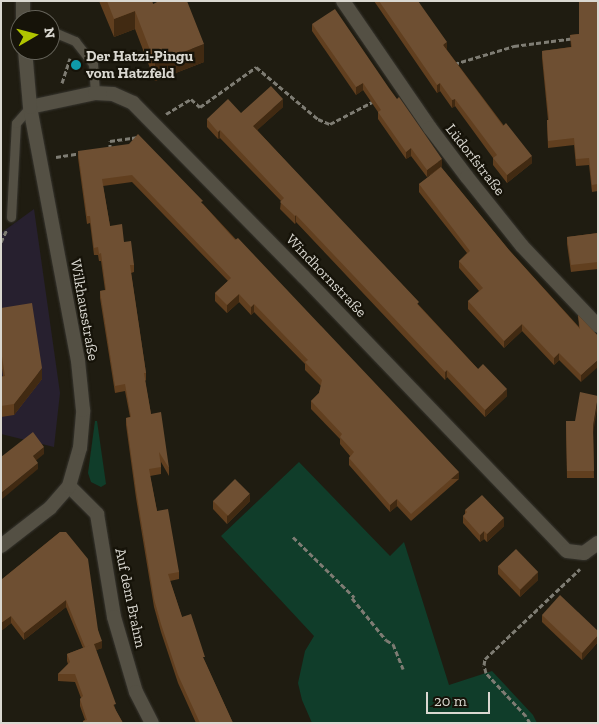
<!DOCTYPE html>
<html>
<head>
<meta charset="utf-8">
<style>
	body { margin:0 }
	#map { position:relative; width:599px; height:724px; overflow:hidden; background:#1f1c11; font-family:"Zilla Slab",serif }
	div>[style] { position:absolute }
	.education>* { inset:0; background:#27202f }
	.green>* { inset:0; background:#103d2a }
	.path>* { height:3px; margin-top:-1.5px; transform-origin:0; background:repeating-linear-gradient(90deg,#7e7c73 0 5px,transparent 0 7.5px) }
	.roads { filter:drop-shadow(0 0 1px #37352f) drop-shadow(0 0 1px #37352f) }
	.service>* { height:9px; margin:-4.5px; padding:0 4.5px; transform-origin:4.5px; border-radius:4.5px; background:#545044 }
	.minor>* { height:14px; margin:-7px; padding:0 7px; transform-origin:7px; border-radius:7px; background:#545044 }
	.wall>* { inset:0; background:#613f1f }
	.shaded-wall>* { inset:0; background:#412a12; transform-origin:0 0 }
	.building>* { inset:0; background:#6e4f32; transform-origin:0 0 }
	.dots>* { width:14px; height:14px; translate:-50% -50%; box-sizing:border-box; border:2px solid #161309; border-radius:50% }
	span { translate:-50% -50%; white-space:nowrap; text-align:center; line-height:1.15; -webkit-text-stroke:4.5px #161309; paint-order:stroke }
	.poi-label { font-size:15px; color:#dad8d1; font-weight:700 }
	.left { translate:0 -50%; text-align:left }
	.street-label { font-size:15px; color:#dad8d1 }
	.frame { position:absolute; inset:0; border:2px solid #dad8d1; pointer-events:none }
	.north { position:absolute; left:10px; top:10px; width:50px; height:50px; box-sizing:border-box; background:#161309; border:1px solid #646259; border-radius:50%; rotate:82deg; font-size:14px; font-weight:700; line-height:20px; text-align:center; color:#dad8d1 }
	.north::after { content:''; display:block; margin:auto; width:18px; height:22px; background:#b1c500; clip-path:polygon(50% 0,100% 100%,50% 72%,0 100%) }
	.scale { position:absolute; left:426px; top:692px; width:64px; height:22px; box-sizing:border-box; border:2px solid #dad8d1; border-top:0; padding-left:6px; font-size:15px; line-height:18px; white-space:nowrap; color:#dad8d1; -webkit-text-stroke:4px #161309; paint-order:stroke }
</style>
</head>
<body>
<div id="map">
	<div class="education">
		<div style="clip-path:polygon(34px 209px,60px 393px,54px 447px,1px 434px,1px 233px)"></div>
	</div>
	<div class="green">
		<div style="clip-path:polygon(95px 421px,97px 421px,106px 484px,101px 487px,91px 482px,88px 473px)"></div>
		<div style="clip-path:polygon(299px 462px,390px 556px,404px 542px,449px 685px,492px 671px,533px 715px,537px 723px,312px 723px,302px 700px,298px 683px,305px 651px,314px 636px,221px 536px)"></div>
	</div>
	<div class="path">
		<div style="left:454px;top:64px;width:63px;rotate:-16.7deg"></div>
		<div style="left:514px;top:46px;width:62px;rotate:-7.5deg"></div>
		<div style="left:62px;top:83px;width:26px;rotate:-72deg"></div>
		<div style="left:166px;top:114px;width:29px;rotate:-31deg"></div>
		<div style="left:191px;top:99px;width:12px;rotate:42deg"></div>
		<div style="left:200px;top:107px;width:69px;rotate:-35.5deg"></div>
		<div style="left:256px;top:67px;width:81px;rotate:40deg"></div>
		<div style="left:318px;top:119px;width:13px;rotate:23deg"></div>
		<div style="left:330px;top:124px;width:50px;rotate:-27.6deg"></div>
		<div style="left:110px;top:149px;width:8px;rotate:-90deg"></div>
		<div style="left:110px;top:141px;width:27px;rotate:-8deg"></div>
		<div style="left:56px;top:157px;width:26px;rotate:-9deg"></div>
		<div style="left:1px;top:242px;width:14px;rotate:-65deg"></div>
		<div style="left:293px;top:537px;width:86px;rotate:44.5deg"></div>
		<div style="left:352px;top:598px;width:54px;rotate:51deg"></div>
		<div style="left:386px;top:640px;width:8px;rotate:30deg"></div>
		<div style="left:393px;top:644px;width:27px;rotate:68deg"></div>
		<div style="left:530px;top:723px;width:8px;rotate:-120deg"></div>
		<div style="left:526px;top:716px;width:59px;rotate:-132.9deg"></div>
		<div style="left:486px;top:673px;width:8px;rotate:-104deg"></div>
		<div style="left:484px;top:665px;width:6px;rotate:-81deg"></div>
		<div style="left:485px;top:659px;width:131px;rotate:-43.5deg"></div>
	</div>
	<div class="roads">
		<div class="service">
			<div style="left:50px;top:34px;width:6px;rotate:-9deg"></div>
			<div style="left:56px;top:33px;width:21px;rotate:23deg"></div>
			<div style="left:75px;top:41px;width:29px;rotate:52deg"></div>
			<div style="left:93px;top:64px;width:29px;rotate:86deg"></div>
			<div style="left:11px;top:217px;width:94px;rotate:-87deg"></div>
			<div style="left:16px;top:123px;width:21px;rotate:-49deg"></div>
		</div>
		<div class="minor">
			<div style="left:23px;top:1px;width:19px;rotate:90deg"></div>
			<div style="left:343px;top:1px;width:154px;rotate:55.6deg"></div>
			<div style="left:430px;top:128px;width:61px;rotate:52.9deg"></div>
			<div style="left:467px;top:177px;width:88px;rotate:51.4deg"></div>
			<div style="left:522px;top:246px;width:110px;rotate:46.5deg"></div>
			<div style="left:30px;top:107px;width:66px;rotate:-12.2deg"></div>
			<div style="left:95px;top:93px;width:18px;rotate:3deg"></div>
			<div style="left:113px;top:94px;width:22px;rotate:24deg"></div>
			<div style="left:133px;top:103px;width:243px;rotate:45.5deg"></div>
			<div style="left:303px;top:276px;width:381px;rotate:46.2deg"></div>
			<div style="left:567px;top:551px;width:17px;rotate:7deg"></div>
			<div style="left:584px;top:553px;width:17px;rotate:-36deg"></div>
			<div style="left:69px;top:486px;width:40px;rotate:45deg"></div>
			<div style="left:97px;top:514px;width:104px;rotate:80.6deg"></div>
			<div style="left:114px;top:617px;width:78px;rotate:73.7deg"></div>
			<div style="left:136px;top:692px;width:35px;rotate:63deg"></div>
			<div style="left:1px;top:546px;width:62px;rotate:-37.8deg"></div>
			<div style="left:50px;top:508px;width:29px;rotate:-49deg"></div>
			<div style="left:69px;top:486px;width:40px;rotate:-74deg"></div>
			<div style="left:80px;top:448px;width:38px;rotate:-85deg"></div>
			<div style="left:83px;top:410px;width:49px;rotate:-95.8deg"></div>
			<div style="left:78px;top:361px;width:258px;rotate:-100.7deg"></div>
			<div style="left:30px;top:107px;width:57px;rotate:-95deg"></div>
		</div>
	</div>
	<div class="wall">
		<div style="clip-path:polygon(99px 1px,152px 1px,153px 4px,204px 62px,155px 81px,135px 29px,114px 37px)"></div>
		<div style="clip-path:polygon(374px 1px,418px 1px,447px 50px,532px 163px,507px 183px,493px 165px,493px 158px,455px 106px,452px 108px,440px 91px,437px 93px)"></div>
		<div style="clip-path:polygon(598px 1px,598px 191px,592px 192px,589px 165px,576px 166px,574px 145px,548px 148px,547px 120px,548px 120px,542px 58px,542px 51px,571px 47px,570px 35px,579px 34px)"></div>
		<div style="clip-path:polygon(312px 24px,442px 166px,441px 167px,509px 250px,579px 327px,578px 315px,598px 336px,581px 382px,559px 360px,554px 365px,522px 331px,504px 348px,468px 309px,468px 301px,479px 291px,459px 268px,459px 261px,467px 253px,419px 192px,419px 184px,439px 169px,427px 177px,411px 156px,406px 159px,378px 119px,378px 112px,363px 90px,356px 95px,312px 31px)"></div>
		<div style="clip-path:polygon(283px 107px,257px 130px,478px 369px,507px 396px,485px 417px,447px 377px,445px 380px,296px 222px,295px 224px,280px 209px,281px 201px,220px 138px,218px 139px,207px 127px,207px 119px,241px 113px)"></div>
		<div style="clip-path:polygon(78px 151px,203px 204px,459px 479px,411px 521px,397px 506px,390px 512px,349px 465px,349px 458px,350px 456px,340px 444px,340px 439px,311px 409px,311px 401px,319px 393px,321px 386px,305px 370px,305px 364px,254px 312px,251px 315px,239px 302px,227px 313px,215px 301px,215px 293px,228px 281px,132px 182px,103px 186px,110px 226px,124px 242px,134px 265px,134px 272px,131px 273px,146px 373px,146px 380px,145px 381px,151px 414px,169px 468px,169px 476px,161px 462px,161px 474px,150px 476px,157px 511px,179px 572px,179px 579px,170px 581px,182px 617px,205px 662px,233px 723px,196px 723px,178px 683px,161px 632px,154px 607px,136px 498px,126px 425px,126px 418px,130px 417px,125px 391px,115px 393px,100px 298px,100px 291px,105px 290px,101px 261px,99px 261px,98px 255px,94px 255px,90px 223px,87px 224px,78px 158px)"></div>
		<div style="clip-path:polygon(598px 233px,598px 269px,571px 272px,567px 244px,567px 237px)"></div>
		<div style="clip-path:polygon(1px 308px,42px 379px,14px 415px,1px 417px,1px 377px,3px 376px,1px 361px)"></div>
		<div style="clip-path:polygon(566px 421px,593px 432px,594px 478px,567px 478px)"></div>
		<div style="clip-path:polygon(213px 501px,250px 501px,227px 524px,213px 509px)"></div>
		<div style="clip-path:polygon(465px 510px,504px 526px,487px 542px,484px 539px,480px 542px,463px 523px,463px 516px,465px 514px)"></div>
		<div style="clip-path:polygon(60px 532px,98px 630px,102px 648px,96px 650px,116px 711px,123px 723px,83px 723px,83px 721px,85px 720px,80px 706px,80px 699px,81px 698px,75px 682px,58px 681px,58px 674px,68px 664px,67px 661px,67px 654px,83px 648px,66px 607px,24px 640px,11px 623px,1px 631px,1px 580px)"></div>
		<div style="clip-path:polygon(498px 566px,538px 580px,520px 597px,498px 574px)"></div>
		<div style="clip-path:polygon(542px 615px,598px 631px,598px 642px,582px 660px,542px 622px)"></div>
	</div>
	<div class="shaded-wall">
		<div style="clip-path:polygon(135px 11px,135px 29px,114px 37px,114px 19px)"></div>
		<div style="clip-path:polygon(447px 42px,447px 50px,443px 45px)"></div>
		<div style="clip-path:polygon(204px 44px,204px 62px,155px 81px,155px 63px)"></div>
		<div style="clip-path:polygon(363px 83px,363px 90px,356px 95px,356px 87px)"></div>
		<div style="clip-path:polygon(440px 83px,440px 91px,437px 93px,437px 85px)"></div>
		<div style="clip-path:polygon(283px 99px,283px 107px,253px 134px,253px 126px)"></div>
		<div style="clip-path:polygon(455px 99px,455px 106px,452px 108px,452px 100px)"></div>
		<div style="clip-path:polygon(220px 130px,220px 138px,218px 139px,218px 132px)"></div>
		<div style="clip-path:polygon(411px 148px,411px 156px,406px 159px,406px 152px)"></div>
		<div style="clip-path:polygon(532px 156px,532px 163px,507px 183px,507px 175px)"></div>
		<div style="clip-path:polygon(442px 159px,442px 166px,427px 177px,427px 170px)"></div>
		<div style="clip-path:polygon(296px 215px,296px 222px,295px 224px,295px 216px)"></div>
		<div style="clip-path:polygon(239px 294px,239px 302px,227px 313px,227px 305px)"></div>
		<div style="clip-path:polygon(254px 304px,254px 312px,251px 315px,251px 307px)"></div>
		<div style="clip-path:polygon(522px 324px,522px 331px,504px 348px,504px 341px)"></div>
		<div style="clip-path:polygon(559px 353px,559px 360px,554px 365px,554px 358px)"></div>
		<div style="clip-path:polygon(598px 360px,598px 367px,581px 382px,581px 375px)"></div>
		<div style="clip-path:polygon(42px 368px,42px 379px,14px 415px,14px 404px)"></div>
		<div style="clip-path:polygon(447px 370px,447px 377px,445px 380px,445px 372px)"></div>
		<div style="clip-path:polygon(507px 389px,507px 396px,485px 417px,485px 410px)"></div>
		<div style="clip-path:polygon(598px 399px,598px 405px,593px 433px,593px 426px)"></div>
		<div style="clip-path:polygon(44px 447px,44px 454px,33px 463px,33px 456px)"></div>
		<div style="clip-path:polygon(38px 463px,38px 469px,1px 500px,1px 493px)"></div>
		<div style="left:459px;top:472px;width:7px;height:64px;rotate:90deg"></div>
		<div style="clip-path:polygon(250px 494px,250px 501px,227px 524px,227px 516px)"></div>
		<div style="clip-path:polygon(397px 499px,397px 506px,390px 512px,390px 505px)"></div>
		<div style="clip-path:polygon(504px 518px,504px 526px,487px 542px,487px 534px)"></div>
		<div style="clip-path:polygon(484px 531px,484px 539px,480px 542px,480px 535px)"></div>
		<div style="clip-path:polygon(538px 572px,538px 580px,520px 597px,520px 590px)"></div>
		<div style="clip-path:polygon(66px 600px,66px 607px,24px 640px,24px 633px)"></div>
		<div style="clip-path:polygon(11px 616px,11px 623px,1px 631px,1px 623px)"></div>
		<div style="clip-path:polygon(598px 635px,598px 642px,582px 660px,582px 653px)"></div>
		<div style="clip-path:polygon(102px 641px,102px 648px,94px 651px,94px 644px)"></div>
	</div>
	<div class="building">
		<div style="clip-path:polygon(107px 1px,152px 1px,153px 4px,159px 1px,187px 1px,204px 44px,155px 63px,135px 11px,114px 19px)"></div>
		<div style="clip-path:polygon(379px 1px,418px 1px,447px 42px,443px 45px,503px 126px,506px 123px,532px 156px,507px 175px,493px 158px,497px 155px,455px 99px,452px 100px,440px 83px,437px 85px)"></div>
		<div style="clip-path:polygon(579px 1px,598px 1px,598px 184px,592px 185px,589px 158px,576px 159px,574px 138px,548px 141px,547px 120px,549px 120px,542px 51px,572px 47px,570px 35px,579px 34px)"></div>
		<div style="clip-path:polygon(335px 9px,389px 88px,397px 99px,399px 97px,442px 159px,427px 170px,411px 148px,406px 152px,378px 112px,381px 110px,363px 83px,356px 87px,312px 24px)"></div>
		<div style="clip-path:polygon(271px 86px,283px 99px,253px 126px,419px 302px,417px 304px,478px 369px,483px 364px,507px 389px,485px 410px,447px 370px,445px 372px,296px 215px,295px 216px,280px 202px,284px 198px,220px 130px,218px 132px,207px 119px,228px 99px,241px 113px)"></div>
		<div style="clip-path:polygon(138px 134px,203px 201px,201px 202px,235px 240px,238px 238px,459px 472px,411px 514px,397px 499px,390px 505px,349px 458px,354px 452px,340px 437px,342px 434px,311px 401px,319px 393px,322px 380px,305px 362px,308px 360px,254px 304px,251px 307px,239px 294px,227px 305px,215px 293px,231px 278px,132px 175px,102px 179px,110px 226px,122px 224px,124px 242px,131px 241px,134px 265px,130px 265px,146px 373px,144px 373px,151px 414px,161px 412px,169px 468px,159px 452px,161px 467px,149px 469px,157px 511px,168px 509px,179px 572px,168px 574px,182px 617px,191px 614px,205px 657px,203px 657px,233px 723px,200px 723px,178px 675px,161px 624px,154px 599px,136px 490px,126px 418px,131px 417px,125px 384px,115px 386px,100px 291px,106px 290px,101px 253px,99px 254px,98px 247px,94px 248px,90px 216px,87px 216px,78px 151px,129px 144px)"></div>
		<div style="clip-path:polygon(441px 167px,509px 250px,580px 329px,578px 315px,598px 336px,598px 360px,581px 375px,559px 353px,554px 358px,522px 324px,504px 341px,468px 301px,483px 288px,459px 261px,470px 251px,419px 184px)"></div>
		<div style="clip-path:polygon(598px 233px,598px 262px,571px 265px,567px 237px)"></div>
		<div style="clip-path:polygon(32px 303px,42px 368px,14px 404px,1px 406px,1px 377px,5px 376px,1px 350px,1px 308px)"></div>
		<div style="clip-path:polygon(580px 392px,598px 396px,593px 426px,594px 471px,567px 471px,566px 421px,575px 421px)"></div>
		<div style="clip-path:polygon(33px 432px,44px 447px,33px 456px,38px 463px,1px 493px,1px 457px)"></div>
		<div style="left:235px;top:479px;width:21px;height:31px;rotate:45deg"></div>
		<div style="clip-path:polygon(482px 495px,504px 518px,487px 534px,484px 531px,480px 535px,463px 516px,467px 512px,465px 510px)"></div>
		<div style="clip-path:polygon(60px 532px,66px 532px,88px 559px,98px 630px,102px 641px,94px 644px,116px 704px,113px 705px,123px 723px,84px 723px,83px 721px,87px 720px,80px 699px,83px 696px,75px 674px,58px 674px,70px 662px,67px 654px,93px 644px,85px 647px,66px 600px,24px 633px,11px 616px,1px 623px,1px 580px)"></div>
		<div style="left:516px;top:549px;width:32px;height:25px;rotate:46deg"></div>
		<div style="clip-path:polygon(560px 595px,598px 631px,598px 635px,582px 653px,542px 615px)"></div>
	</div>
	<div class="dots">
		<div style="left:76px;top:65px;background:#0f9aa8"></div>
	</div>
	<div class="poi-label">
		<span class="left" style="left:86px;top:65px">Der Hatzi-Pingu<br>vom Hatzfeld</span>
	</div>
	<div class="street-label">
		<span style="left:475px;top:160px;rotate:52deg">Lüdorfstraße</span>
		<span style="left:326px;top:276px;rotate:46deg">Windhornstraße</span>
		<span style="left:84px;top:310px;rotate:80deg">Wilkhausstraße</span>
		<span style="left:130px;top:598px;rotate:78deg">Auf dem Brahm</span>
	</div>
	<div class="frame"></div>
	<div class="north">N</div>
	<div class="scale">20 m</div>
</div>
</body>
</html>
